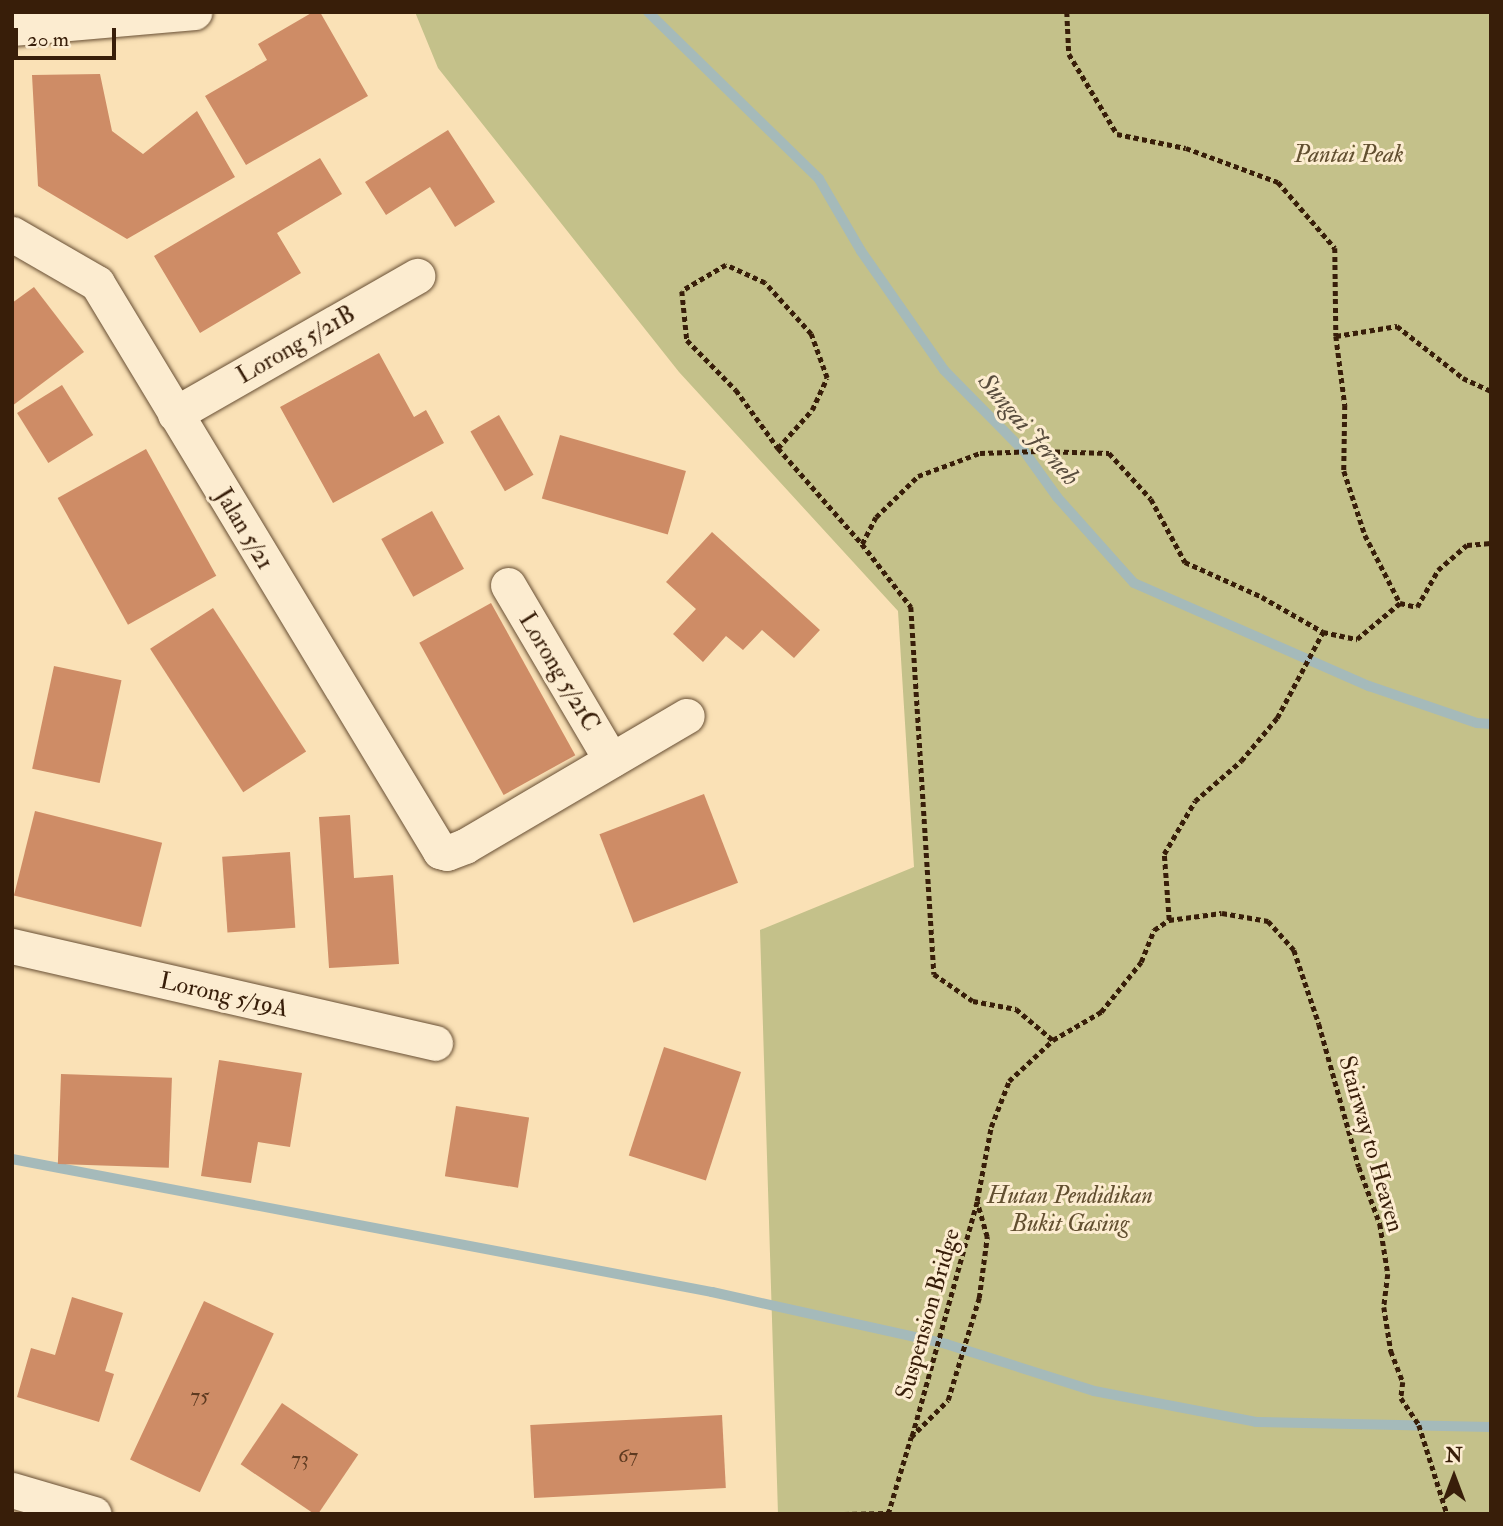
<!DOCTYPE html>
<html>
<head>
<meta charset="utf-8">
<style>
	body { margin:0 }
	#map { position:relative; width:1503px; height:1526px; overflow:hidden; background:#fae1b6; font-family:"IM FELL Double Pica",serif }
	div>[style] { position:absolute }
	.green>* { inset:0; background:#c4c18a }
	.stream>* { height:10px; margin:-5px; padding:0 5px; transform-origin:5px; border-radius:5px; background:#a5baba }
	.building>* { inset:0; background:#ce8c66; transform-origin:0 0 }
	.path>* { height:4.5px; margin-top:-2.25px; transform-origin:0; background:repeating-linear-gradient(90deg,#381e09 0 5px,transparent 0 8.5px) }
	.roads { filter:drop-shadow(0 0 2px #684f34) drop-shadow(0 0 2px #684f34) }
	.minor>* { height:35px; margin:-17.5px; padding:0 17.5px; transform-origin:17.5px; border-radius:17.5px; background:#fcecd0 }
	span { translate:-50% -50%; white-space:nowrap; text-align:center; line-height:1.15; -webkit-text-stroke:6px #fcecd0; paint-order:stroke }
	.number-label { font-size:21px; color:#5e3a20 }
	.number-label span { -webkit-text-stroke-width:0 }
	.park-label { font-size:24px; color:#624f30; font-style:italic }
	.street-label { font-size:24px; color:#381e09 }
	.water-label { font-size:26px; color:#594d3e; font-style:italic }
	.frame { position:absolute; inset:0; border:14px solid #381e09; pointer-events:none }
	.north { position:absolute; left:1419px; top:1442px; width:70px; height:70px; -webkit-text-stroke:5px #fcecd0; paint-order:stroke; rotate:0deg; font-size:19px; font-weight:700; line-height:28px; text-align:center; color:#381e09 }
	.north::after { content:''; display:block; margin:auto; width:24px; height:32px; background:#381e09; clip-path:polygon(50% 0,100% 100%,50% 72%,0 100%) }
	.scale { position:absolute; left:14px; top:28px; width:102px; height:32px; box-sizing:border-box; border:4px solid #381e09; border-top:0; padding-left:9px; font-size:21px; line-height:24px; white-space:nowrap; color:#381e09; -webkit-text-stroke:5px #fcecd0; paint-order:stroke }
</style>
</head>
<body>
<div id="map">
	<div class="green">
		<div style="clip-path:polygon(415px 12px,1491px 12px,1491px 1514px,778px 1514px,760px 930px,914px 867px,898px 611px,679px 372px,438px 68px)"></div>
	</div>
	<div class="stream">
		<div style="left:648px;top:12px;width:239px;rotate:44.3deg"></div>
		<div style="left:819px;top:179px;width:83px;rotate:59.7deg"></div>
		<div style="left:861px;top:251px;width:145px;rotate:55.1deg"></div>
		<div style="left:944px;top:370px;width:114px;rotate:45.4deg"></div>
		<div style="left:1024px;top:451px;width:57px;rotate:54.3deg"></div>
		<div style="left:1057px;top:497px;width:115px;rotate:48.2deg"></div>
		<div style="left:1134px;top:583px;width:257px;rotate:23.7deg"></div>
		<div style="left:1369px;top:686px;width:114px;rotate:18.9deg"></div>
		<div style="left:1477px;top:723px;width:14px;rotate:4deg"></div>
		<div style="left:12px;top:1159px;width:713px;rotate:10.76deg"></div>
		<div style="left:712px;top:1292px;width:240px;rotate:12.5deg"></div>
		<div style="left:946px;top:1344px;width:155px;rotate:17.6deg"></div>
		<div style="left:1094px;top:1391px;width:165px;rotate:10.8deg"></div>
		<div style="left:1256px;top:1422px;width:235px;rotate:1.2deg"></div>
	</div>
	<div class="building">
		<div style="clip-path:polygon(313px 12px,320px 12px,368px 96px,246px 165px,205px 96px,267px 60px,258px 44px)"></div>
		<div style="clip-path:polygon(100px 74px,112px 131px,143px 154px,197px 111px,235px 177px,127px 239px,38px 186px,32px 75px)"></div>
		<div style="clip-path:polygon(448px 130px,495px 202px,455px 227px,430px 187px,386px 215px,365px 182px)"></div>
		<div style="clip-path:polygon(320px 158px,342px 194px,277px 233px,301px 273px,200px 333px,154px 256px)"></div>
		<div style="clip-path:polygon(34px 287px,84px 352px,12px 406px,12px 303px)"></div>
		<div style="clip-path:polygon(379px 353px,414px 417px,426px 410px,444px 443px,333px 503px,280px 407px)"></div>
		<div style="left:62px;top:385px;width:59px;height:53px;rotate:58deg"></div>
		<div style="left:499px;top:415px;width:69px;height:33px;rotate:60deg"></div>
		<div style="left:560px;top:435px;width:131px;height:66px;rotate:16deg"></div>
		<div style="left:146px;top:449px;width:145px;height:101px;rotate:61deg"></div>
		<div style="left:432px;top:511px;width:66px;height:58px;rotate:61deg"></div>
		<div style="clip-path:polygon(712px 532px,820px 630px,794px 658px,762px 630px,743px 650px,726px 636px,703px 662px,673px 634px,696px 609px,666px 582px)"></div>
		<div style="left:491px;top:603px;width:174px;height:82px;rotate:61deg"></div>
		<div style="left:213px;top:608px;width:171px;height:75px;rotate:57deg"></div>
		<div style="left:54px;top:666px;width:69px;height:105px;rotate:12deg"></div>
		<div style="left:704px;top:794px;width:95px;height:112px;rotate:69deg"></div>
		<div style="left:35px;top:811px;width:131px;height:87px;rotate:14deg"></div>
		<div style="clip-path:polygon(350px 815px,354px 878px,393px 875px,399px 964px,329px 968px,319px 817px)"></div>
		<div style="left:290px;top:852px;width:76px;height:68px;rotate:86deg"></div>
		<div style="left:664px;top:1047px;width:81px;height:114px;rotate:18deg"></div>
		<div style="clip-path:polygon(219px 1060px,302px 1073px,290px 1147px,258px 1142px,251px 1183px,201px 1176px)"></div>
		<div style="left:61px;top:1074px;width:111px;height:90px;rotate:2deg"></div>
		<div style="left:456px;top:1106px;width:74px;height:71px;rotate:9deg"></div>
		<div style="clip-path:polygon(72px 1297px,123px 1313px,105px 1371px,114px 1374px,99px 1422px,17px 1397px,31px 1348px,55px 1355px)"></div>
		<div style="left:204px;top:1301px;width:77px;height:175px;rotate:25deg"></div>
		<div style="left:282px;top:1403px;width:92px;height:74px;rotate:34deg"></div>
		<div style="left:722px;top:1415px;width:73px;height:192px;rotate:87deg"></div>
	</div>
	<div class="path">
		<div style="left:1067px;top:12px;width:42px;rotate:87.3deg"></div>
		<div style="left:1069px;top:54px;width:93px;rotate:59deg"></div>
		<div style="left:1117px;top:134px;width:70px;rotate:11.5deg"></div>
		<div style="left:1186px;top:148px;width:98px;rotate:20.3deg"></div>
		<div style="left:1278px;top:182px;width:87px;rotate:49.2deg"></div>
		<div style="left:1335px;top:248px;width:88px;rotate:89.3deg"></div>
		<div style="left:1336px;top:336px;width:70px;rotate:82.6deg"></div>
		<div style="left:1345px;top:405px;width:66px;rotate:90.9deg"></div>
		<div style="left:1344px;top:471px;width:67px;rotate:71.8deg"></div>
		<div style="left:1365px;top:535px;width:76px;rotate:62.8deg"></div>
		<div style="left:1400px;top:603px;width:17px;rotate:13deg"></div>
		<div style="left:1417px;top:607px;width:43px;rotate:-60.4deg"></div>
		<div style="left:1438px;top:570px;width:38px;rotate:-41deg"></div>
		<div style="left:1467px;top:545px;width:24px;rotate:-5deg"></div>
		<div style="left:1336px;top:336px;width:62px;rotate:-9.3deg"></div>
		<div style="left:1397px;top:326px;width:84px;rotate:38.2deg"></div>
		<div style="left:1463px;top:378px;width:31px;rotate:25deg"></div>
		<div style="left:778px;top:448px;width:51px;rotate:-48.2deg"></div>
		<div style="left:812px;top:410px;width:35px;rotate:-65deg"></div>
		<div style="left:827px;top:378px;width:47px;rotate:-110deg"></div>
		<div style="left:811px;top:334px;width:69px;rotate:-132deg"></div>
		<div style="left:765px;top:283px;width:43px;rotate:-155.2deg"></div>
		<div style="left:726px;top:265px;width:51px;rotate:149.4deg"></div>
		<div style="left:682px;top:291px;width:49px;rotate:84.2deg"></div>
		<div style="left:687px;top:340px;width:70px;rotate:45.6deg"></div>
		<div style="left:736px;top:390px;width:72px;rotate:54.1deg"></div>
		<div style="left:778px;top:448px;width:128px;rotate:48.8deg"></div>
		<div style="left:862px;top:544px;width:80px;rotate:52.1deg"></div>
		<div style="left:911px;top:607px;width:368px;rotate:86.4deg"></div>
		<div style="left:934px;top:974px;width:47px;rotate:34.7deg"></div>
		<div style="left:973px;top:1001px;width:44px;rotate:10.5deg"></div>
		<div style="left:1016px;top:1009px;width:48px;rotate:40deg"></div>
		<div style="left:862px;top:544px;width:30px;rotate:-63deg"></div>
		<div style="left:876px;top:517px;width:59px;rotate:-44.3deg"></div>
		<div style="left:918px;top:476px;width:66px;rotate:-20.4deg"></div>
		<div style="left:980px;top:453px;width:58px;rotate:-2deg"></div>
		<div style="left:1038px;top:451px;width:71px;rotate:1.6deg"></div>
		<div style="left:1109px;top:453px;width:62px;rotate:47.6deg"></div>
		<div style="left:1151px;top:499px;width:72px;rotate:61.6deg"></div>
		<div style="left:1185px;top:562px;width:85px;rotate:24.4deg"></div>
		<div style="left:1262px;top:597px;width:70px;rotate:29.8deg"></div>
		<div style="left:1323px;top:632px;width:35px;rotate:12deg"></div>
		<div style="left:1357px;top:639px;width:56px;rotate:-39.9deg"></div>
		<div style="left:1169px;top:920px;width:66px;rotate:-94.3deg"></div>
		<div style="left:1164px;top:854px;width:61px;rotate:-59.7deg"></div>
		<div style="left:1195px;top:801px;width:61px;rotate:-41deg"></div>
		<div style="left:1241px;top:761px;width:56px;rotate:-50.1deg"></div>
		<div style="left:1277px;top:718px;width:98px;rotate:-61.9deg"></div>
		<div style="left:912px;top:1436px;width:243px;rotate:-74.5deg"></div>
		<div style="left:844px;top:1514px;width:44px;rotate:-1.3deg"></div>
		<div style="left:888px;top:1514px;width:80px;rotate:-73.4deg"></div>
		<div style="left:911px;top:1437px;width:52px;rotate:-45deg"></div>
		<div style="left:948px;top:1400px;width:107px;rotate:-73.1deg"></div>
		<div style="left:979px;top:1298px;width:62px;rotate:-82.5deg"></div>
		<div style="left:987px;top:1237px;width:37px;rotate:-106deg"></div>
		<div style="left:977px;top:1201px;width:75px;rotate:-79.3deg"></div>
		<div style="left:991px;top:1127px;width:49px;rotate:-68.6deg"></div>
		<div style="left:1009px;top:1081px;width:60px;rotate:-43deg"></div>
		<div style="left:1053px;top:1040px;width:56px;rotate:-30.3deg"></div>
		<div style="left:1101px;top:1012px;width:64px;rotate:-51.3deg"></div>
		<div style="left:1141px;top:962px;width:35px;rotate:-68deg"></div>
		<div style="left:1154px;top:930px;width:18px;rotate:-34deg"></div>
		<div style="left:1169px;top:920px;width:53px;rotate:-7.5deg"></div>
		<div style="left:1222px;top:913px;width:47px;rotate:9.9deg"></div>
		<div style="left:1268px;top:921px;width:39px;rotate:48deg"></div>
		<div style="left:1294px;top:950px;width:78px;rotate:71.3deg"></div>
		<div style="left:1319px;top:1024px;width:148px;rotate:74.4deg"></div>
		<div style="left:1359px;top:1167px;width:61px;rotate:69.8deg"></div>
		<div style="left:1380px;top:1224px;width:51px;rotate:80.9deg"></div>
		<div style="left:1388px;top:1274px;width:33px;rotate:97deg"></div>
		<div style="left:1384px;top:1307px;width:45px;rotate:81deg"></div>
		<div style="left:1391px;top:1351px;width:33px;rotate:69deg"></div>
		<div style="left:1403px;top:1382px;width:16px;rotate:97deg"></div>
		<div style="left:1401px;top:1398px;width:32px;rotate:56deg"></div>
		<div style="left:1419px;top:1425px;width:93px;rotate:72.5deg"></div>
	</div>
	<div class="roads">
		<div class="minor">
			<div style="left:12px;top:28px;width:183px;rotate:-5deg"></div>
			<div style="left:12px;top:234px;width:98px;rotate:30deg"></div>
			<div style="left:97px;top:283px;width:664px;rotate:58.87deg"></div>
			<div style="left:440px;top:851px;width:7px;rotate:16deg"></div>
			<div style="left:447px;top:853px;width:19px;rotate:-21deg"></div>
			<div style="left:465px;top:846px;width:257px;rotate:-30.4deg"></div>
			<div style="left:175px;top:414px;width:279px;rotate:-29.7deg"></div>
			<div style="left:508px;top:585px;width:203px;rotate:59.5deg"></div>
			<div style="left:12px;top:946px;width:434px;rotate:12.9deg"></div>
			<div style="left:12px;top:1490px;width:85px;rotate:16.3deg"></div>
		</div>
	</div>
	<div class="number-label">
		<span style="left:200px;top:1396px">75</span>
		<span style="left:628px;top:1456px">67</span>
		<span style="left:300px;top:1459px">73</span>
	</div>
	<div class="park-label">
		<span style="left:1349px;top:155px">Pantai Peak</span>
		<span style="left:1070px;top:1210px">Hutan Pendidikan<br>Bukit Gasing</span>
	</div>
	<div class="street-label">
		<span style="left:296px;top:345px;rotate:-30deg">Lorong 5/21B</span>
		<span style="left:244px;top:529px;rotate:59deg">Jalan 5/21</span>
		<span style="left:559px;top:672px;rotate:59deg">Lorong 5/21C</span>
		<span style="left:224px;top:995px;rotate:13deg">Lorong 5/19A</span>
		<span style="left:1371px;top:1144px;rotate:74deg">Stairway to Heaven</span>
		<span style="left:928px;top:1314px;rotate:-74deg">Suspension Bridge</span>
	</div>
	<div class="water-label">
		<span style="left:1028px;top:430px;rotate:49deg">Sungai Jerneh</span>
	</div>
	<div class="frame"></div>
	<div class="north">N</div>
	<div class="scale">20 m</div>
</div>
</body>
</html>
